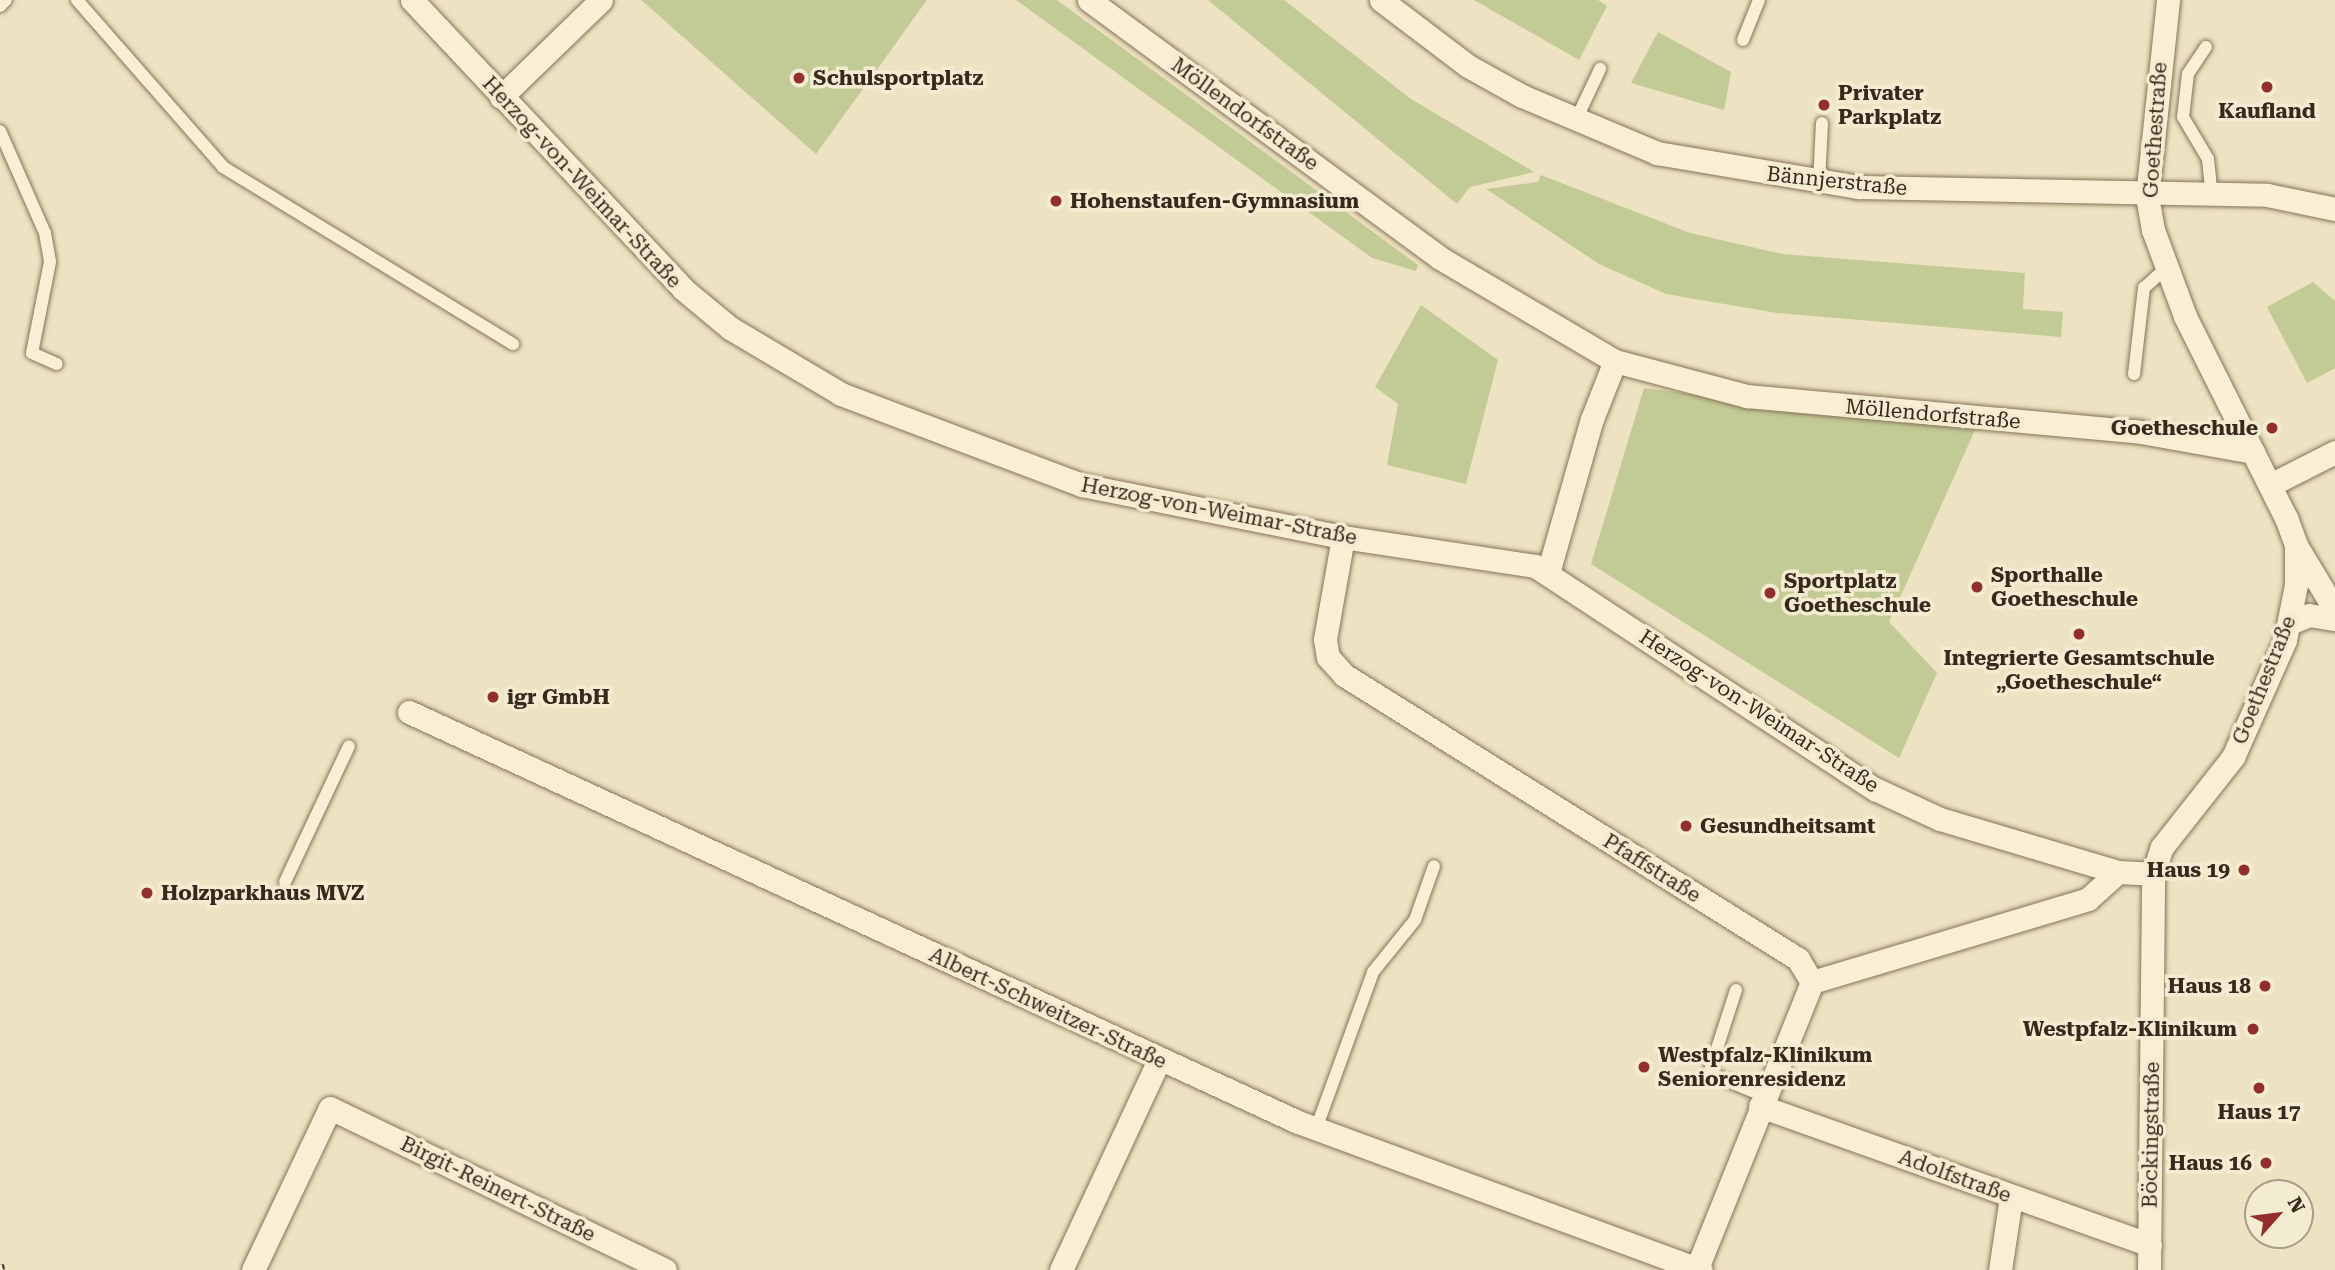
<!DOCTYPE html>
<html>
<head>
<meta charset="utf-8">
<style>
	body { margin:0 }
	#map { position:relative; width:2335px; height:1270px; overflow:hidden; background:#ede2c1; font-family:"Roboto Serif",serif }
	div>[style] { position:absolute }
	.green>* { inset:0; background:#c2ca95 }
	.roads { filter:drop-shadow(0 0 2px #867359) drop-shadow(0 0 2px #867359) }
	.lane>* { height:12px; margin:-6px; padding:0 6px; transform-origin:6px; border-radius:6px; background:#f8efd4 }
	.street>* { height:23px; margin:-11.5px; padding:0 11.5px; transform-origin:11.5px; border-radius:11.5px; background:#f8efd4 }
	.rail>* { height:8px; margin-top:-4px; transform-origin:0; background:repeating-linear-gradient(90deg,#f4ecd0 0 16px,#362a1d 0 32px); box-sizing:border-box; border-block:2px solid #362a1d }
	.dots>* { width:19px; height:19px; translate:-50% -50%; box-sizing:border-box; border:4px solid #f4ecd0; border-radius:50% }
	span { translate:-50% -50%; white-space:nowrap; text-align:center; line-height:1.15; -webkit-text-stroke:7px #f4ecd0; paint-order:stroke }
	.poi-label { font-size:21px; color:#362a1d; font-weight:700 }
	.left { translate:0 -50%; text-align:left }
	.right { translate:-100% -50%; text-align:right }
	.street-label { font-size:21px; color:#362a1d }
	.north { position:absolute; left:2244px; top:1179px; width:70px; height:70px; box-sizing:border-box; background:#f4ecd0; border:2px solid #a89e88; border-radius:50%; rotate:62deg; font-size:19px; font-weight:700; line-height:28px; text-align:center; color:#362a1d }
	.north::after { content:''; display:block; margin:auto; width:24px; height:32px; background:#932e2a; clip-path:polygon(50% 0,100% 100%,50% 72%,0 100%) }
</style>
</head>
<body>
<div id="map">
	<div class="green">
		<div style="clip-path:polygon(641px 0,927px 0,816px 154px)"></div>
		<div style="clip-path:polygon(1016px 0,1057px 0,1418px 265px,1416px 271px,1372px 258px)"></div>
		<div style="clip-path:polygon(1208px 0,1284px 0,1411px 99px,1534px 172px,1470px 187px,1457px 204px)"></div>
		<div style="clip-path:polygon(1474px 0,1598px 0,1607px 6px,1579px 60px)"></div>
		<div style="clip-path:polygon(1658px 32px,1731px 72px,1724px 110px,1631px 83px)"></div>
		<div style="clip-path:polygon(1541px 175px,1690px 233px,1782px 254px,2025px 273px,2023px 309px,2063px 312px,2061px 337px,1777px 313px,1666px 294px,1599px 264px,1486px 189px,1538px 182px)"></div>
		<div style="clip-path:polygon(2313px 282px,2335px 301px,2335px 368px,2307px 383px,2267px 307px)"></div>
		<div style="clip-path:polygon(1421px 305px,1498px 360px,1466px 484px,1387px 465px,1398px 404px,1375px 387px)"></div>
		<div style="clip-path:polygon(1644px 388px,1975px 430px,1889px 622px,1937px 673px,1899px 758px,1591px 564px)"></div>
	</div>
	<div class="roads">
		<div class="lane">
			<div style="left:77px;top:0;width:222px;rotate:48.8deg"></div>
			<div style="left:223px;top:167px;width:340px;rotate:31.4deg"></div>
			<div style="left:0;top:6px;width:8px;rotate:-45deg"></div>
			<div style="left:1743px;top:40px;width:43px;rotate:-68.2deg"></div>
			<div style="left:2206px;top:47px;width:32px;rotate:124deg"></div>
			<div style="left:2188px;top:74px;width:43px;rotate:96.6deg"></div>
			<div style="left:2183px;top:117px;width:49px;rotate:59.2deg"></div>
			<div style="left:2208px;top:159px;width:36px;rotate:84deg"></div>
			<div style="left:1575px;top:122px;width:59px;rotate:-64.7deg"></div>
			<div style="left:0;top:131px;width:111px;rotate:66.2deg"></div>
			<div style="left:45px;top:233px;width:29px;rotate:80deg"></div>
			<div style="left:50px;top:262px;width:93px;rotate:101.2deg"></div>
			<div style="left:32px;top:353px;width:27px;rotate:24deg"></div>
			<div style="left:1819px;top:182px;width:59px;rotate:-87.1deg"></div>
			<div style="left:2134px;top:374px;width:87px;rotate:-83.4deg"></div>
			<div style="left:2144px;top:288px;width:28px;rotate:-42deg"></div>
			<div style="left:285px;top:882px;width:150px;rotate:-64.8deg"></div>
			<div style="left:1736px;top:990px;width:87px;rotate:108deg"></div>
			<div style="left:1709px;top:1073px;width:60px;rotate:22.7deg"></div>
			<div style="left:1316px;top:1129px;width:167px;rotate:-70deg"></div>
			<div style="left:1373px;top:972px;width:67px;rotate:-51.1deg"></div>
			<div style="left:1415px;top:920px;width:57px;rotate:-70.6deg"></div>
		</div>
		<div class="street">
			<div style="left:412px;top:0;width:396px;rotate:46.8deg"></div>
			<div style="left:683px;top:289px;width:61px;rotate:39.7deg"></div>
			<div style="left:730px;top:328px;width:129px;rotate:30.7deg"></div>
			<div style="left:841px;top:394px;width:258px;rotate:20.7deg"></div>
			<div style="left:1082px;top:485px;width:266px;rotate:11.3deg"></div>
			<div style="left:1343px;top:537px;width:194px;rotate:8.6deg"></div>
			<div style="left:1535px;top:566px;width:407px;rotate:33.3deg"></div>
			<div style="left:1875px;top:789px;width:72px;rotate:24.8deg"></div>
			<div style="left:1940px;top:819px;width:186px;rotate:16.6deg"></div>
			<div style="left:1089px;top:0;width:436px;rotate:36.3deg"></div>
			<div style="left:1440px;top:258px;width:203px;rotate:30.5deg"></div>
			<div style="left:1615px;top:361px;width:137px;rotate:14.9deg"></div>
			<div style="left:1747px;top:396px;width:390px;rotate:5.2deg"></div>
			<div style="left:2135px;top:431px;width:120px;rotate:10.1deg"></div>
			<div style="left:1381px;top:0;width:109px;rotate:37.2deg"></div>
			<div style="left:1468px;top:66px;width:62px;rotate:29.1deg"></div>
			<div style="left:1522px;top:96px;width:147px;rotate:22.9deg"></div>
			<div style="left:1657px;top:153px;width:204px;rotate:9.6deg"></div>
			<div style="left:1858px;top:187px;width:409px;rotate:1.1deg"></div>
			<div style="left:2267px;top:195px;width:69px;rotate:11.6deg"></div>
			<div style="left:501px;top:97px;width:139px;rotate:-44.1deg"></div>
			<div style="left:2270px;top:485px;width:73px;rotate:-26.9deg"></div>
			<div style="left:1343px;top:537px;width:104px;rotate:100deg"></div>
			<div style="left:1325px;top:639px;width:18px;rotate:81deg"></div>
			<div style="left:1328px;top:657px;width:24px;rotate:48deg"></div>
			<div style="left:1344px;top:675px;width:536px;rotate:32.03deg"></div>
			<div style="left:1798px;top:959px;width:27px;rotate:59deg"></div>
			<div style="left:1812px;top:982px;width:310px;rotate:111.9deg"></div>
			<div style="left:2297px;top:547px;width:74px;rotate:58.9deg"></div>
			<div style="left:1548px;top:573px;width:160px;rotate:-74.1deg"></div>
			<div style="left:1592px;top:419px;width:62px;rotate:-68.4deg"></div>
			<div style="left:2292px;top:622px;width:18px;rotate:-22deg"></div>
			<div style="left:2309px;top:615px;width:26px;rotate:9deg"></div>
			<div style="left:409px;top:712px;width:979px;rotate:24.76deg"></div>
			<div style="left:1298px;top:1122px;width:429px;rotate:20.2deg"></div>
			<div style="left:1812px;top:982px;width:288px;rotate:-16.7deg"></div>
			<div style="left:2088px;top:899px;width:40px;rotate:-42deg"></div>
			<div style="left:2118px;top:872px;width:35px;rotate:3deg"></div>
			<div style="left:1760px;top:1106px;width:414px;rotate:19.6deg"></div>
			<div style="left:253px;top:1270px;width:179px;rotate:-64.6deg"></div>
			<div style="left:330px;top:1108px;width:372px;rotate:25.8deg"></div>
			<div style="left:1061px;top:1270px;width:232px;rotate:-65deg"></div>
			<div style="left:2000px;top:1270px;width:74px;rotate:-81.4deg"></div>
			<div style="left:2149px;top:1270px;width:396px;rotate:-89.4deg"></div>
			<div style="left:2153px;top:874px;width:28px;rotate:-72deg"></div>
			<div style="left:2162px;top:847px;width:115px;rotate:-51.7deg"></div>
			<div style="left:2233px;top:757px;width:128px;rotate:-66deg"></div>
			<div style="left:2285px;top:640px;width:56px;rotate:-78.7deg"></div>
			<div style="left:2296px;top:585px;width:40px;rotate:-90deg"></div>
			<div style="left:2296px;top:545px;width:29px;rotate:-110deg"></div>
			<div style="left:2286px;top:518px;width:226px;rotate:-116.6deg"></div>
			<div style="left:2185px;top:316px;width:92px;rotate:-110.4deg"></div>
			<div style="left:2153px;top:230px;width:34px;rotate:-100deg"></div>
			<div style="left:2147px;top:197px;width:198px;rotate:-83.9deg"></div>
		</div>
	</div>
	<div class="rail">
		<div style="left:0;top:1265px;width:5px;rotate:79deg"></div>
	</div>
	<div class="dots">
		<div style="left:799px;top:78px;background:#932e2a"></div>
		<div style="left:2267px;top:87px;background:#932e2a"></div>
		<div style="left:1824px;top:105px;background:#932e2a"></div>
		<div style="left:1056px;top:201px;background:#932e2a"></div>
		<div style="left:2272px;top:428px;background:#932e2a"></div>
		<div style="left:1977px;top:587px;background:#932e2a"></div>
		<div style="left:1770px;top:593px;background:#932e2a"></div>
		<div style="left:2079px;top:634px;background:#932e2a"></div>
		<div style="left:493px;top:697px;background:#932e2a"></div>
		<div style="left:1686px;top:826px;background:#932e2a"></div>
		<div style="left:2244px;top:870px;background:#932e2a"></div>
		<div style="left:147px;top:893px;background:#932e2a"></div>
		<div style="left:2265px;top:986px;background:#932e2a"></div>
		<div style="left:2253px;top:1029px;background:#932e2a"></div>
		<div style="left:1644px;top:1067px;background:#932e2a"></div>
		<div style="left:2259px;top:1088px;background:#932e2a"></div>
		<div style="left:2266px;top:1163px;background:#932e2a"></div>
	</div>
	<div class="poi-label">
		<span class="left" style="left:813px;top:78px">Schulsportplatz</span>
		<span class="left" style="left:1838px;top:105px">Privater<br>Parkplatz</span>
		<span style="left:2267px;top:111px">Kaufland</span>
		<span class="left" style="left:1070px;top:201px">Hohenstaufen-Gymnasium</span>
		<span class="right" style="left:2258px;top:428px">Goetheschule</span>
		<span class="left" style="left:1991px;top:587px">Sporthalle<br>Goetheschule</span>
		<span class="left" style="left:1784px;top:593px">Sportplatz<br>Goetheschule</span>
		<span style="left:2079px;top:670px">Integrierte Gesamtschule<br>„Goetheschule“</span>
		<span class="left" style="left:507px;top:697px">igr GmbH</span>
		<span class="left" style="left:1700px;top:826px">Gesundheitsamt</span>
		<span class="right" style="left:2230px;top:870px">Haus 19</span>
		<span class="left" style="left:161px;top:893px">Holzparkhaus MVZ</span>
		<span class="right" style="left:2251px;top:986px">Haus 18</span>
		<span class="right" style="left:2237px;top:1029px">Westpfalz-Klinikum</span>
		<span class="left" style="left:1658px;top:1067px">Westpfalz-Klinikum<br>Seniorenresidenz</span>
		<span style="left:2259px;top:1112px">Haus 17</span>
		<span class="right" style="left:2252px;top:1163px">Haus 16</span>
	</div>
	<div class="street-label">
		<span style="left:1245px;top:114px;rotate:36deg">Möllendorfstraße</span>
		<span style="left:2155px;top:130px;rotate:-86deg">Goethestraße</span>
		<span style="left:1837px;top:181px;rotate:6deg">Bännjerstraße</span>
		<span style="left:582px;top:182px;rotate:47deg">Herzog-von-Weimar-Straße</span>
		<span style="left:1933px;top:414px;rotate:5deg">Möllendorfstraße</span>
		<span style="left:1219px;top:511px;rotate:11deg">Herzog-von-Weimar-Straße</span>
		<span style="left:2264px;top:680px;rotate:-68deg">Goethestraße</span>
		<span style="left:1759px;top:711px;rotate:33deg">Herzog-von-Weimar-Straße</span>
		<span style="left:1652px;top:868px;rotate:32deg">Pfaffstraße</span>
		<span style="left:1048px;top:1008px;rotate:25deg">Albert-Schweitzer-Straße</span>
		<span style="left:2151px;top:1135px;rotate:-89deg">Böckingstraße</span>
		<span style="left:1955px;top:1176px;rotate:20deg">Adolfstraße</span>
		<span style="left:498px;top:1189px;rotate:26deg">Birgit-Reinert-Straße</span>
	</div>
	<div class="north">N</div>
</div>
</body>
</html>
